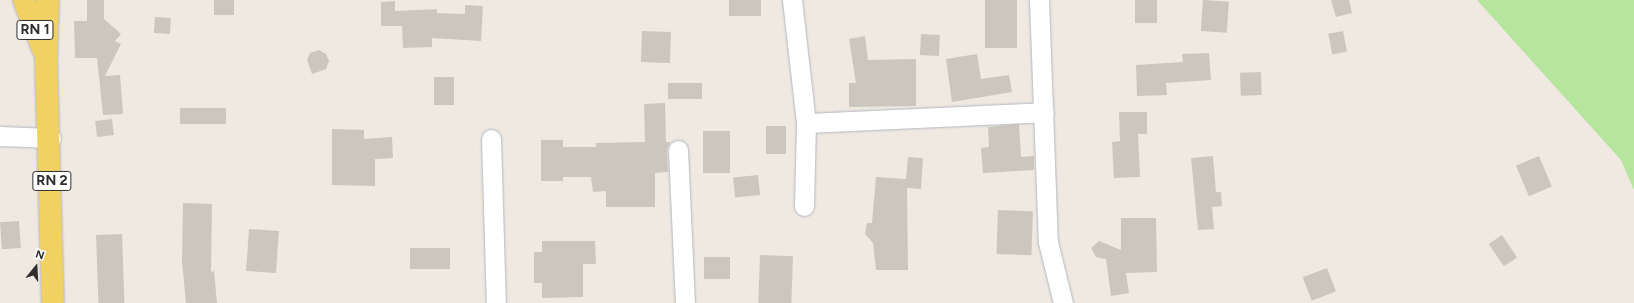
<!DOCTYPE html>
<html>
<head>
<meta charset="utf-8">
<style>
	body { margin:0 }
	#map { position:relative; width:1634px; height:303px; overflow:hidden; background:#efe9e1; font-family:Figtree,sans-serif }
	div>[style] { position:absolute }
	.green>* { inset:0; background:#b6e59e }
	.building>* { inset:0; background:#cbc7bf; transform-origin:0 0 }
	.roads { filter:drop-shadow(0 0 1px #b4b7c1) drop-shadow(0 0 1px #b4b7c1) }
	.minor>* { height:19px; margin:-9.5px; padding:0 9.5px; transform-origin:9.5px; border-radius:9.5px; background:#fff }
	.primary>* { height:22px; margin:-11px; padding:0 11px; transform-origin:11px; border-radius:11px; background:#f2d163 }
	span { translate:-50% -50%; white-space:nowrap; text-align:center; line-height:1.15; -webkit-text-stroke:3.5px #fff; paint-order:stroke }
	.shield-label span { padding:1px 3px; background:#fff; border:1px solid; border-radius:3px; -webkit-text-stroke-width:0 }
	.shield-label { font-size:14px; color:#2e2e2e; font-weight:700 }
	.north { position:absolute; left:16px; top:247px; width:40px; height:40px; -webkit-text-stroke:3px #fff; paint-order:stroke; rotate:18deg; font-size:11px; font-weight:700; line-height:16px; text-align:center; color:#2e2e2e }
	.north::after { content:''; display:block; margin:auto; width:14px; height:18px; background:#2e2e2e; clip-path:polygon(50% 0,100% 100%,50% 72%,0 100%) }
</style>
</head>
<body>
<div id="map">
	<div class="green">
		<div style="clip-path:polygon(1477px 0,1634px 0,1634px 190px,1621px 160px)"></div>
	</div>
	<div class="building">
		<div style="clip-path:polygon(87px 0,104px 0,104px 19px,121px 34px,115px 41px,121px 44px,105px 76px,120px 75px,123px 114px,103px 115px,97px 58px,75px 58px,74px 21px,87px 21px)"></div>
		<div style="left:214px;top:0;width:20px;height:15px"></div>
		<div style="left:729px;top:0;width:32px;height:16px"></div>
		<div style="left:985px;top:0;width:32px;height:48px"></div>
		<div style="left:1135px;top:0;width:22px;height:23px"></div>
		<div style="left:1203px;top:0;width:26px;height:31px;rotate:4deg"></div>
		<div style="clip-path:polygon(1331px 0,1349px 0,1352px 13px,1336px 17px)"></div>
		<div style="clip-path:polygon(395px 1px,395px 11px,437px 9px,437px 13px,465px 14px,465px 5px,483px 6px,481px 41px,432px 38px,432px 47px,403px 48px,402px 26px,381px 26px,381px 2px)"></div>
		<div style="left:155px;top:17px;width:16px;height:16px;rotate:4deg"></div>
		<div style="left:642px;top:31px;width:29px;height:31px;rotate:2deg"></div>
		<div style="left:1343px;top:31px;width:21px;height:15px;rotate:79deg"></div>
		<div style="left:921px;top:34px;width:19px;height:21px;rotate:3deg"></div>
		<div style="clip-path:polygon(865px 36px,868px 60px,916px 59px,916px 106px,849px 107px,849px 83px,856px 83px,849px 39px)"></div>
		<div style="clip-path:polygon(319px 50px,326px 54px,329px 61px,326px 69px,312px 74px,307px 60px,310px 53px)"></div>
		<div style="clip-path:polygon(1209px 53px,1211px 80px,1166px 83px,1167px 95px,1137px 96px,1136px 65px,1183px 62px,1182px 54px)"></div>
		<div style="clip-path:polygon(977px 54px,981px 79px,1009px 75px,1012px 92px,952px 102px,946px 59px)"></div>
		<div style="left:1261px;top:72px;width:23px;height:21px;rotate:88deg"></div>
		<div style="left:434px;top:77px;width:20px;height:28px"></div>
		<div style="left:702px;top:83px;width:16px;height:34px;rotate:90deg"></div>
		<div style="clip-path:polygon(665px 103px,666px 142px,670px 142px,667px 150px,668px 172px,655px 173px,655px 207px,606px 207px,606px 191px,593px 192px,591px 177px,563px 177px,563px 181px,541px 181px,541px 140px,563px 140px,563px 147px,596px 147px,596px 143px,645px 142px,644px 104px)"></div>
		<div style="left:226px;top:108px;width:16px;height:46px;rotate:90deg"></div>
		<div style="clip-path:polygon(1119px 112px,1147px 112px,1147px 134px,1138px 134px,1140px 177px,1114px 178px,1112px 142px,1120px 141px)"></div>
		<div style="left:112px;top:119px;width:16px;height:17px;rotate:83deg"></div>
		<div style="clip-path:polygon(1019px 124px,1021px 157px,1034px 156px,1034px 170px,983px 173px,981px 148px,989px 147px,988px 127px)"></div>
		<div style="left:766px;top:126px;width:20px;height:28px"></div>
		<div style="clip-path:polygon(332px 129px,364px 130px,364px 139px,392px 137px,393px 158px,375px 159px,375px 186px,332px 185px)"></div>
		<div style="left:703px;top:131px;width:27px;height:42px"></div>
		<div style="clip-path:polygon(1213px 156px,1216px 192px,1221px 192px,1222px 206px,1212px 207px,1214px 229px,1198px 230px,1191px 158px)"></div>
		<div style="left:1539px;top:156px;width:33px;height:25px;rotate:67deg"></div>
		<div style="clip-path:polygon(908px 157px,923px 158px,921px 189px,907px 188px,908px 270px,876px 270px,873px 243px,865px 234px,867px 223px,872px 223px,876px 177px,906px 179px)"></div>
		<div style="left:758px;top:175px;width:20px;height:25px;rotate:84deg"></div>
		<div style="clip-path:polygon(183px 203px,212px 204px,211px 272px,214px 271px,217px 303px,186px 303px,182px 261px)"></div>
		<div style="left:998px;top:210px;width:35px;height:44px;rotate:2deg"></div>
		<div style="clip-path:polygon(1121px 218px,1156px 218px,1157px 272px,1126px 273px,1129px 293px,1111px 296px,1106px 259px,1096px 257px,1091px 248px,1099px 241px,1121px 250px)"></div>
		<div style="left:19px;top:221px;width:27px;height:19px;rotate:86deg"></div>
		<div style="left:249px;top:229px;width:30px;height:42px;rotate:4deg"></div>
		<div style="left:122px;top:234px;width:69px;height:26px;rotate:88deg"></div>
		<div style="left:1502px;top:235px;width:27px;height:16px;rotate:56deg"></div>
		<div style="clip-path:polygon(542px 241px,595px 241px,596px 264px,583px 264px,583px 297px,542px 298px,542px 283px,534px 283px,534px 252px,542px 252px)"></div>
		<div style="left:410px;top:248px;width:40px;height:21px"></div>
		<div style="left:760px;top:255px;width:33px;height:48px;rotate:2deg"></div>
		<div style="left:704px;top:257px;width:26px;height:22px"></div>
		<div style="left:1327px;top:268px;width:25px;height:26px;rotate:69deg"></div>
	</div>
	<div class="roads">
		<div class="minor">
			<div style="left:792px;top:0;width:124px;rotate:83.5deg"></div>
			<div style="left:806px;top:123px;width:83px;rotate:91.4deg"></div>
			<div style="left:1039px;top:0;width:242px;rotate:87.9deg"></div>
			<div style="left:1048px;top:242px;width:63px;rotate:76.2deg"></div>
			<div style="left:806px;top:123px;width:238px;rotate:-2.6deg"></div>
			<div style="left:0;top:136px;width:51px;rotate:2.2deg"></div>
			<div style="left:491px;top:139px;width:164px;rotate:88.3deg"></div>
			<div style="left:678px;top:150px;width:153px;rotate:87.4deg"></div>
		</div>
		<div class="primary">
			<div style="left:24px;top:0;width:53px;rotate:68.8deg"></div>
			<div style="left:48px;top:0;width:59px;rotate:91.9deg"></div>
			<div style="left:46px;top:59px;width:244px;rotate:88.4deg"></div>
		</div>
	</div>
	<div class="shield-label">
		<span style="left:35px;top:30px">RN 1</span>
		<span style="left:52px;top:181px">RN 2</span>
	</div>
	<div class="north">N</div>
</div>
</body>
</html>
